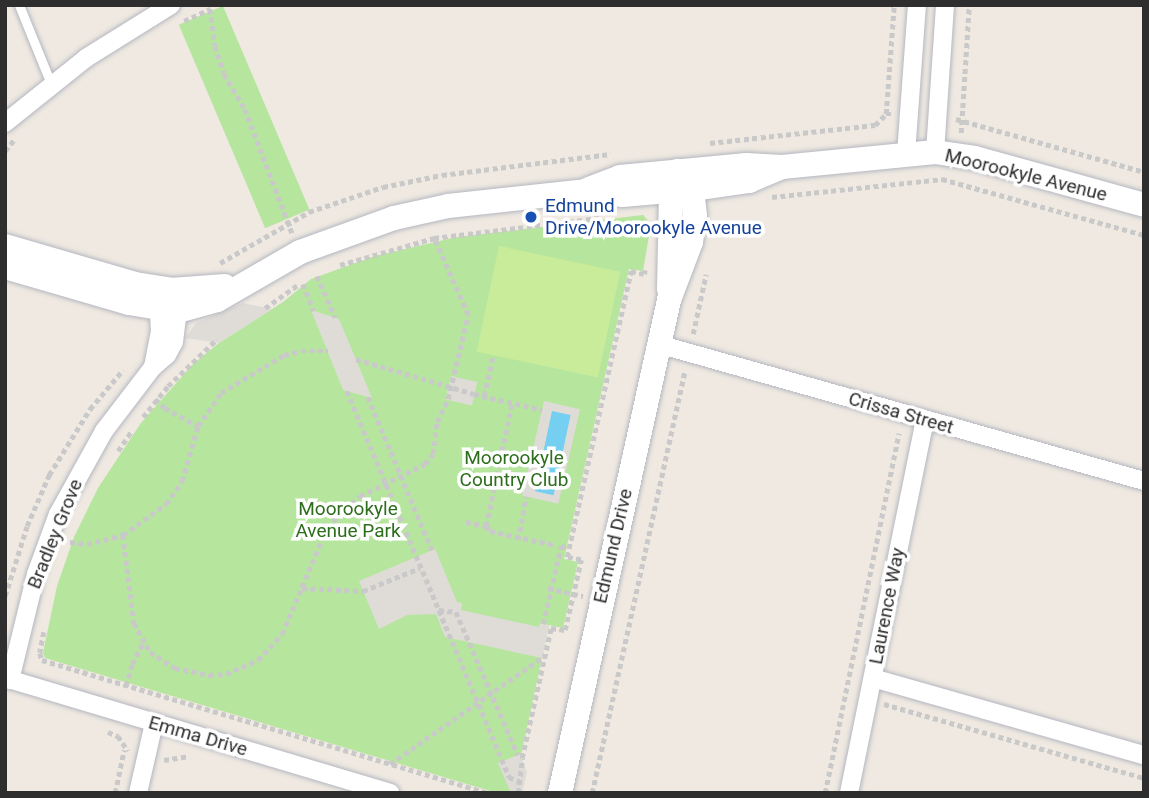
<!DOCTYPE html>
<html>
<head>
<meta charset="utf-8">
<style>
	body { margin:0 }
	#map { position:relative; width:1149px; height:798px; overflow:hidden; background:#efe9e1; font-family:Roboto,sans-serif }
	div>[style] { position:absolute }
	.green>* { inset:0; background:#b6e59e; transform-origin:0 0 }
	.pitch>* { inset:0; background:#c9ec9a; transform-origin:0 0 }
	.plaza>* { inset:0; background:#dfdcd8; transform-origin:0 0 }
	.water>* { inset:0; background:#75cff0; transform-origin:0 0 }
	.path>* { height:4.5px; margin-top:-2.25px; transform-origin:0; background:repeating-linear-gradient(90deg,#c9c9c9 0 5px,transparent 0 8.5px) }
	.roads { filter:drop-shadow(0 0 2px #b4b7c1) drop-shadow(0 0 2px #b4b7c1) }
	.lane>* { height:9px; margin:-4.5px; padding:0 4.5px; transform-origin:4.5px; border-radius:4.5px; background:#fff }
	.street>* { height:18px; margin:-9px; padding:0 9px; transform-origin:9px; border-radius:9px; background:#fff }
	.secondary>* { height:24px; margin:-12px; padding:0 12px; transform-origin:12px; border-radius:12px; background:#fff }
	.dots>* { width:19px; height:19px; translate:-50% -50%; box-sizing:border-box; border:4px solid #fff; border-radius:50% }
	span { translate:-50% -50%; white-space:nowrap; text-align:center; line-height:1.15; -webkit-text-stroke:7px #fff; paint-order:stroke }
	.street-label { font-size:19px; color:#2e2e2e }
	.transit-label { font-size:19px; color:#164399 }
	.left { translate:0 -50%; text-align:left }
	.park-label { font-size:19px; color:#2c6e1b }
	.frame { position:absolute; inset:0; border:7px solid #2e2e2e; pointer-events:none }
</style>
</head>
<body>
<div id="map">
	<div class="green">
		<div style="left:223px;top:6px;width:221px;height:48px;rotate:67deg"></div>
		<div style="clip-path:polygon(643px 215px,651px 224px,643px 271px,629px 269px,564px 559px,578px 562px,571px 593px,563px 628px,549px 625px,513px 793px,497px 793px,45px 658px,43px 653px,57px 586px,74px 537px,98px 488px,141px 423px,193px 364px,219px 343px,283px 302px,311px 279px,375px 256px,457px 237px)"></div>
	</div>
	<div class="pitch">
		<div style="left:499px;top:246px;width:124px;height:108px;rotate:12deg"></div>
	</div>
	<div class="plaza">
		<div style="clip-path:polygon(243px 303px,272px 309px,219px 343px,185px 338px,196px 323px)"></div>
		<div style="clip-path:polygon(311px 310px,339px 319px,372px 398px,343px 390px)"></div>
		<div style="left:451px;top:376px;width:27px;height:24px;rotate:13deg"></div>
		<div style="left:544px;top:401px;width:37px;height:97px;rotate:13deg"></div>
		<div style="clip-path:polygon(435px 549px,457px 602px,462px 603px,461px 610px,539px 627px,540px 623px,549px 625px,542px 658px,445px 637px,436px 614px,407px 615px,379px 629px,359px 581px)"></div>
		<div style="clip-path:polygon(520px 754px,527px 772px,522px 793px,511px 793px,498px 763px)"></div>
	</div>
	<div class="water">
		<div style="left:552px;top:411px;width:19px;height:82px;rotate:12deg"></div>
	</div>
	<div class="path">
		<div style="left:184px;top:21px;width:29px;rotate:-25deg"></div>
		<div style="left:210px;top:9px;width:37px;rotate:82deg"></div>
		<div style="left:215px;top:46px;width:29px;rotate:72deg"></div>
		<div style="left:224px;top:74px;width:41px;rotate:59deg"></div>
		<div style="left:245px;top:109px;width:133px;rotate:69.2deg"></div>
		<div style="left:886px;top:114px;width:109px;rotate:-85.8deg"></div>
		<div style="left:956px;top:119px;width:195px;rotate:15.7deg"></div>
		<div style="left:961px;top:133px;width:128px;rotate:-86.4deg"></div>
		<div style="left:710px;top:143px;width:166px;rotate:-6.2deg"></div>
		<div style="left:875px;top:125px;width:16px;rotate:-45deg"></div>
		<div style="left:886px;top:114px;width:5px"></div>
		<div style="left:5px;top:151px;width:14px;rotate:-51deg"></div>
		<div style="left:772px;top:197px;width:171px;rotate:-6deg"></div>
		<div style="left:942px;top:179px;width:210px;rotate:15.5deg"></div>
		<div style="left:220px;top:263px;width:103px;rotate:-29.8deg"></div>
		<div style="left:309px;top:212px;width:78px;rotate:-18.7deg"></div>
		<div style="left:383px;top:187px;width:60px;rotate:-11.5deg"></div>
		<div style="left:442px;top:175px;width:170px;rotate:-7.1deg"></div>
		<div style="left:340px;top:265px;width:98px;rotate:-16deg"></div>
		<div style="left:434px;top:238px;width:166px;rotate:-6.9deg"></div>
		<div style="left:317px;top:276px;width:45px;rotate:66.3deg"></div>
		<div style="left:303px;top:284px;width:29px;rotate:68deg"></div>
		<div style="left:265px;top:308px;width:42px;rotate:-35.2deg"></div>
		<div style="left:693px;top:334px;width:61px;rotate:-77.8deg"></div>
		<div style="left:356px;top:359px;width:123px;rotate:16.5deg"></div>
		<div style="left:474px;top:394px;width:70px;rotate:13.2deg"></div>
		<div style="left:347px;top:391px;width:419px;rotate:67.2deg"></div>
		<div style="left:509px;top:777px;width:11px;rotate:22deg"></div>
		<div style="left:484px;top:396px;width:41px;rotate:-77.3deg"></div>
		<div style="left:368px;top:397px;width:166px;rotate:67.3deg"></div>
		<div style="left:155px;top:399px;width:13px;rotate:42deg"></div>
		<div style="left:165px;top:408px;width:38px;rotate:29deg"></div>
		<div style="left:143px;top:417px;width:40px;rotate:-51deg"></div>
		<div style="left:168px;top:386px;width:65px;rotate:-43.8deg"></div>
		<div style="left:118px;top:451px;width:23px;rotate:-56deg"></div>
		<div style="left:466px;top:522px;width:20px;rotate:11deg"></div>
		<div style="left:486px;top:526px;width:6px;rotate:51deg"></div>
		<div style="left:490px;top:531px;width:66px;rotate:12.2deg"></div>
		<div style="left:486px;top:526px;width:126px;rotate:-78.1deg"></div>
		<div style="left:123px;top:535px;width:89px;rotate:82.9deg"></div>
		<div style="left:134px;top:623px;width:33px;rotate:61deg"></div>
		<div style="left:150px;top:652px;width:30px;rotate:33deg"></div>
		<div style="left:175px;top:668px;width:35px;rotate:12deg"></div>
		<div style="left:209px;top:675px;width:17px;rotate:-3deg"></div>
		<div style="left:226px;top:674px;width:35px;rotate:-24deg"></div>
		<div style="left:258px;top:660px;width:35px;rotate:-47deg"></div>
		<div style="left:282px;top:634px;width:116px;rotate:-67.2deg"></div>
		<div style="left:327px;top:527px;width:45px;rotate:-43.2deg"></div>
		<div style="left:360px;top:496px;width:72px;rotate:-26.2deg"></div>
		<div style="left:425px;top:464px;width:13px;rotate:-51deg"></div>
		<div style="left:433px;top:454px;width:32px;rotate:-83deg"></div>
		<div style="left:437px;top:422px;width:25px;rotate:-64deg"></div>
		<div style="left:448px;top:399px;width:86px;rotate:-76.6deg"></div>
		<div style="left:468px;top:315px;width:84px;rotate:-113.8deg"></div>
		<div style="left:518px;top:540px;width:44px;rotate:-79.5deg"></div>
		<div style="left:70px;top:542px;width:17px;rotate:7deg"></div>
		<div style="left:87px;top:544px;width:37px;rotate:-14deg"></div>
		<div style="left:123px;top:535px;width:53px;rotate:-35.8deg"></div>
		<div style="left:166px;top:504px;width:28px;rotate:-55deg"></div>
		<div style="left:182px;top:481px;width:57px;rotate:-73.8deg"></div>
		<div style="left:198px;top:426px;width:40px;rotate:-55.1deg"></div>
		<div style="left:221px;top:393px;width:74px;rotate:-31.1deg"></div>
		<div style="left:284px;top:355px;width:17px;rotate:-13deg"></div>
		<div style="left:301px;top:351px;width:27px"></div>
		<div style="left:302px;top:588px;width:61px;rotate:2.8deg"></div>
		<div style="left:363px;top:591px;width:61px;rotate:-22deg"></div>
		<div style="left:548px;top:588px;width:36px;rotate:13deg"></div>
		<div style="left:5px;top:596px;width:73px;rotate:-72.6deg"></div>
		<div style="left:27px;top:526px;width:56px;rotate:-66.7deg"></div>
		<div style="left:49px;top:475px;width:78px;rotate:-58.2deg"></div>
		<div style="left:90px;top:409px;width:51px;rotate:-49.8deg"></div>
		<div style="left:439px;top:610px;width:17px;rotate:7deg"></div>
		<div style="left:456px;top:612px;width:156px;rotate:66.6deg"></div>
		<div style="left:543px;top:624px;width:80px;rotate:-77deg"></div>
		<div style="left:561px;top:546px;width:8px;rotate:14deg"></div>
		<div style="left:44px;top:632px;width:21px;rotate:101deg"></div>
		<div style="left:40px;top:653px;width:7px;rotate:74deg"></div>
		<div style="left:42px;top:660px;width:464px;rotate:16.6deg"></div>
		<div style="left:126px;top:686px;width:23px;rotate:-75deg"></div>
		<div style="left:132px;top:664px;width:25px;rotate:-63deg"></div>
		<div style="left:884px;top:704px;width:270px;rotate:15.9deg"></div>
		<div style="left:108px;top:732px;width:11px;rotate:22deg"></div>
		<div style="left:118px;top:736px;width:18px;rotate:56deg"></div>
		<div style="left:164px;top:760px;width:24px;rotate:-9deg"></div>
		<div style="left:390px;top:764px;width:188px;rotate:-35deg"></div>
		<div style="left:115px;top:793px;width:44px;rotate:-78.2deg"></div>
		<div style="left:518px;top:793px;width:35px;rotate:-83deg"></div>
		<div style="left:522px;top:758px;width:133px;rotate:-77.4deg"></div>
		<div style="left:551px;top:628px;width:14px;rotate:8deg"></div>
		<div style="left:565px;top:630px;width:72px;rotate:-77.1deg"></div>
		<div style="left:581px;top:560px;width:14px;rotate:-168deg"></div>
		<div style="left:567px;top:557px;width:293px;rotate:-77.4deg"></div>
		<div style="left:631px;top:271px;width:13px;rotate:13deg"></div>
		<div style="left:644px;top:274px;width:4px;rotate:-76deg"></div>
		<div style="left:592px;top:793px;width:433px;rotate:-77.6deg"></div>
		<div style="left:825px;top:793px;width:367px;rotate:-78.4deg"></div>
	</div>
	<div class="roads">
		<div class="lane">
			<div style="left:19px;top:5px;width:85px;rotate:67.9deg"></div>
		</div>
		<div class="street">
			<div style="left:5px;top:123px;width:104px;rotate:-38.7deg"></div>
			<div style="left:86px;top:58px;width:100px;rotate:-31.9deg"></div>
			<div style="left:935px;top:152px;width:147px;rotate:-86.1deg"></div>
			<div style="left:906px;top:154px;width:149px;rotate:-85.8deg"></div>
			<div style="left:658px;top:344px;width:505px;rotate:15.74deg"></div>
			<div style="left:153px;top:367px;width:36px;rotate:-79deg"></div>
			<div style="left:160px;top:332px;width:22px;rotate:-93deg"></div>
			<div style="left:159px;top:310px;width:13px;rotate:-61deg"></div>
			<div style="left:5px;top:678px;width:402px;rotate:16.6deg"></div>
			<div style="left:873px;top:678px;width:282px;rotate:15.9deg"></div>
			<div style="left:10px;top:680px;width:109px;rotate:-76.2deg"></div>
			<div style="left:36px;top:574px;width:64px;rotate:-69.9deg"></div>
			<div style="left:58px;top:514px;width:95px;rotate:-61deg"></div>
			<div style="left:104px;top:431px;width:81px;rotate:-52.6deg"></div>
			<div style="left:153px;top:367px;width:18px;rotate:-41deg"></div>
			<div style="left:167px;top:355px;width:15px;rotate:-62deg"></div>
			<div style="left:174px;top:342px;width:31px;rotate:-83deg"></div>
			<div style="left:178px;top:311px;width:12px;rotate:-110deg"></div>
			<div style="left:138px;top:793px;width:72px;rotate:-77.1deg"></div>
			<div style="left:849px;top:793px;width:381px;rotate:-78.5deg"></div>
		</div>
		<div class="secondary">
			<div style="left:589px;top:189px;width:33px;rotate:-21deg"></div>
			<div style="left:620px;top:177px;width:127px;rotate:-5.4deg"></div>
			<div style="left:746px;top:165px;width:36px;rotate:3deg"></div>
			<div style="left:782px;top:167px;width:154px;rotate:-5.6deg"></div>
			<div style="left:935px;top:152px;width:40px;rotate:8.5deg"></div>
			<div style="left:975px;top:158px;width:175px;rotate:15.5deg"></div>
			<div style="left:5px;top:246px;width:135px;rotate:16.3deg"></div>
			<div style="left:135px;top:284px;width:36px;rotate:9deg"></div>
			<div style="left:171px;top:290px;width:54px;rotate:-4.2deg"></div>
			<div style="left:5px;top:267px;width:129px;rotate:16.2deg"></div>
			<div style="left:129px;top:303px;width:50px;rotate:9.3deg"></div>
			<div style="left:178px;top:311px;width:41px;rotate:-15.8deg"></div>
			<div style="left:217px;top:300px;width:96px;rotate:-30deg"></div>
			<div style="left:300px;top:252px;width:100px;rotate:-19.9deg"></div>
			<div style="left:394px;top:218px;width:55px;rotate:-12.5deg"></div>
			<div style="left:448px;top:206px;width:138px;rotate:-6.2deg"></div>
			<div style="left:585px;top:191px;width:37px;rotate:6deg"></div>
			<div style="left:622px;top:195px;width:70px;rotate:-4.9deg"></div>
			<div style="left:692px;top:189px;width:58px;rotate:-8deg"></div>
			<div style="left:749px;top:181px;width:36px;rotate:-23deg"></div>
			<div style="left:669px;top:289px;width:98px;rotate:-88.8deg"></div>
			<div style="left:671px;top:191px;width:16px;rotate:-72deg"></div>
			<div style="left:560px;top:793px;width:505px;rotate:-77.53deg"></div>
			<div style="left:669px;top:300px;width:62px;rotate:-69.2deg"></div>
			<div style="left:691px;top:242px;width:27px;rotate:-82deg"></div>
			<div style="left:695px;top:215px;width:26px;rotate:-97deg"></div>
			<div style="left:692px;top:189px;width:23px;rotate:-128deg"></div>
		</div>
	</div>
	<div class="dots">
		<div style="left:531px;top:217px;background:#1a4fb4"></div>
	</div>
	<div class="street-label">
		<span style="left:1026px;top:175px;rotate:14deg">Moorookyle Avenue</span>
		<span style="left:901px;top:413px;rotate:16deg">Crissa Street</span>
		<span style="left:55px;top:534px;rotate:-68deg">Bradley Grove</span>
		<span style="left:613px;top:546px;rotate:-77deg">Edmund Drive</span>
		<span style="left:887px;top:606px;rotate:-79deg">Laurence Way</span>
		<span style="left:198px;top:736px;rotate:16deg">Emma Drive</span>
	</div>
	<div class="transit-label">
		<span class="left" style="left:545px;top:217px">Edmund<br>Drive/Moorookyle Avenue</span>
	</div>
	<div class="park-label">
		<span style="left:514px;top:469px">Moorookyle<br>Country Club</span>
		<span style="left:348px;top:520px">Moorookyle<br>Avenue Park</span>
	</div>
	<div class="frame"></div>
</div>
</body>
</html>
